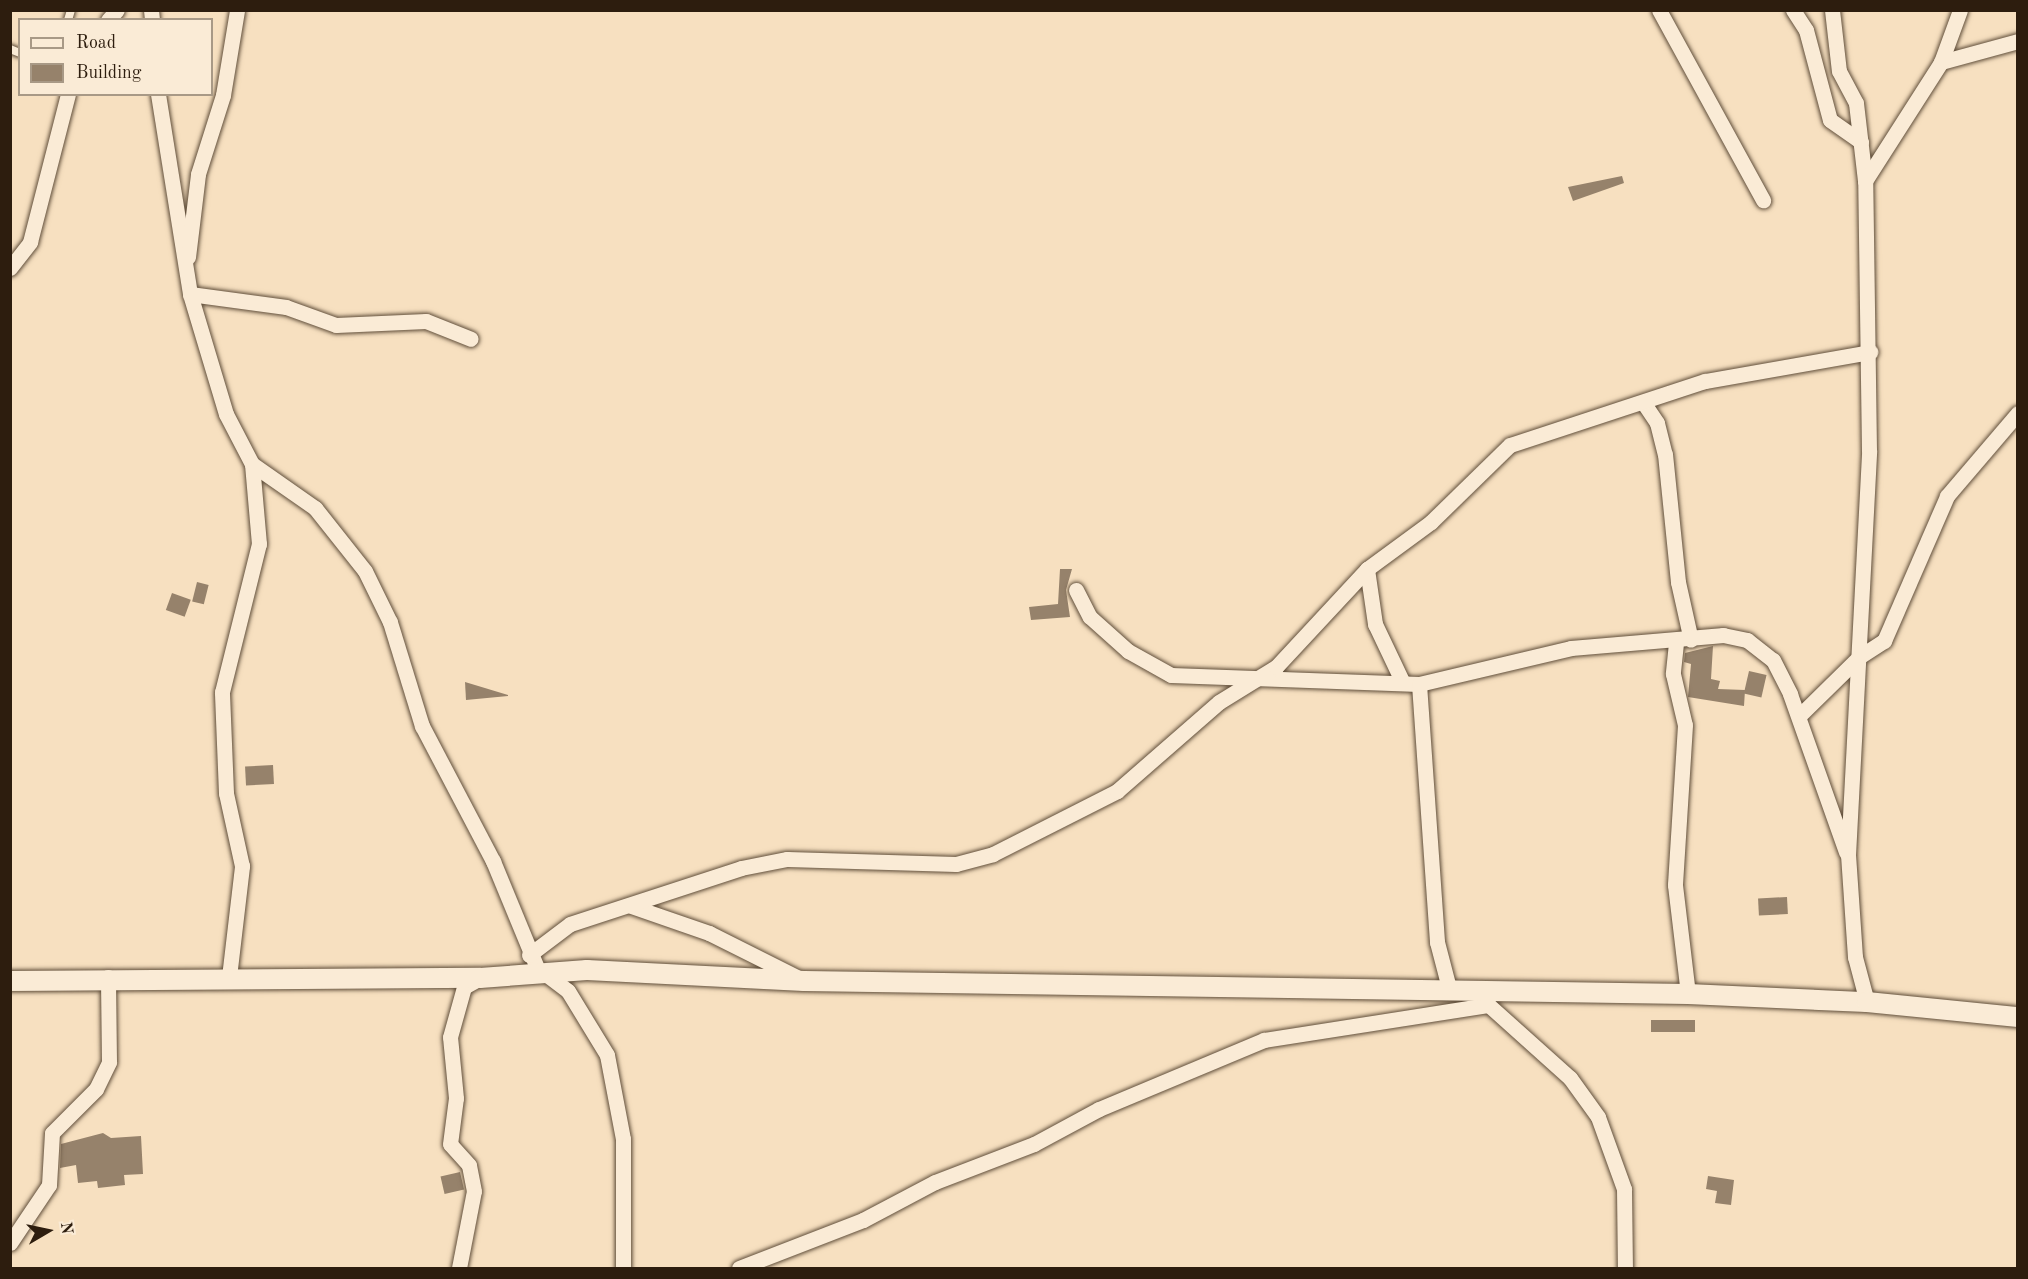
<!DOCTYPE html>
<html>
<head>
<meta charset="utf-8">
<style>
	body { margin:0 }
	#map { position:relative; width:2028px; height:1279px; overflow:hidden; background:#f7e0c0; font-family:"Old Standard TT",serif }
	div>[style] { position:absolute }
	.building>* { inset:0; background:#96826b; transform-origin:0 0 }
	.roads { filter:drop-shadow(0 0 2px #604e3a) drop-shadow(0 0 2px #604e3a) }
	.service>* { height:8px; margin:-4px; padding:0 4px; transform-origin:4px; border-radius:4px; background:#faebd6 }
	.minor>* { height:15px; margin:-7.5px; padding:0 7.5px; transform-origin:7.5px; border-radius:7.5px; background:#faebd6 }
	.tertiary>* { height:20px; margin:-10px; padding:0 10px; transform-origin:10px; border-radius:10px; background:#faebd6 }
	span { translate:-50% -50%; white-space:nowrap; text-align:center; line-height:1.15; -webkit-text-stroke:6px #faebd6; paint-order:stroke }
	.frame { position:absolute; inset:0; border:12px solid #2d1d0e; pointer-events:none }
	.legend { position:absolute; left:18px; top:18px; width:195px; height:78px; box-sizing:border-box; background:#faebd6; border:2px solid #a89986; margin:0; padding:8px 10px; list-style:none; font-size:18px; color:#2d1d0e }
	.legend li { display:flex; align-items:center; gap:12px; height:30px }
	.legend b { width:30px; border:2px solid #a89986 }
	.north { position:absolute; left:18px; top:1201px; width:60px; height:60px; -webkit-text-stroke:4px #faebd6; paint-order:stroke; rotate:81deg; font-size:16px; font-weight:700; line-height:24px; text-align:center; color:#2d1d0e }
	.north::after { content:''; display:block; margin:auto; width:21px; height:27px; background:#2d1d0e; clip-path:polygon(50% 0,100% 100%,50% 72%,0 100%) }
</style>
</head>
<body>
<div id="map">
	<div class="building">
		<div style="clip-path:polygon(1622px 176px,1624px 183px,1573px 201px,1568px 187px)"></div>
		<div style="clip-path:polygon(1060px 569px,1072px 569px,1066px 590px,1070px 617px,1031px 620px,1029px 607px,1058px 604px)"></div>
		<div style="left:197px;top:582px;width:12px;height:20px;rotate:14deg"></div>
		<div style="left:172px;top:593px;width:20px;height:18px;rotate:20deg"></div>
		<div style="clip-path:polygon(1713px 646px,1711px 679px,1720px 681px,1718px 689px,1745px 690px,1744px 706px,1688px 697px,1691px 664px,1684px 662px,1685px 653px)"></div>
		<div style="left:1749px;top:671px;width:18px;height:23px;rotate:13deg"></div>
		<div style="clip-path:polygon(465px 682px,508px 695px,508px 696px,466px 700px)"></div>
		<div style="left:273px;top:765px;width:19px;height:28px;rotate:87deg"></div>
		<div style="left:1787px;top:897px;width:17px;height:29px;rotate:87deg"></div>
		<div style="left:1695px;top:1020px;width:12px;height:44px;rotate:90deg"></div>
		<div style="clip-path:polygon(103px 1133px,111px 1138px,141px 1136px,143px 1174px,124px 1175px,125px 1185px,98px 1188px,97px 1181px,78px 1183px,76px 1165px,60px 1168px,61px 1144px)"></div>
		<div style="left:460px;top:1172px;width:18px;height:20px;rotate:77deg"></div>
		<div style="clip-path:polygon(1708px 1176px,1734px 1180px,1731px 1205px,1715px 1203px,1717px 1191px,1706px 1189px)"></div>
	</div>
	<div class="roads">
		<div class="service">
			<div style="left:68px;top:20px;width:10px;rotate:-73deg"></div>
			<div style="left:10px;top:49px;width:11px;rotate:22deg"></div>
		</div>
		<div class="minor">
			<div style="left:151px;top:10px;width:10px;rotate:84deg"></div>
			<div style="left:1659px;top:10px;width:217px;rotate:61.3deg"></div>
			<div style="left:1793px;top:10px;width:24px;rotate:57deg"></div>
			<div style="left:1806px;top:30px;width:93px;rotate:75.1deg"></div>
			<div style="left:1830px;top:120px;width:38px;rotate:35deg"></div>
			<div style="left:1832px;top:10px;width:61px;rotate:83.5deg"></div>
			<div style="left:1839px;top:71px;width:36px;rotate:62deg"></div>
			<div style="left:1856px;top:103px;width:79px;rotate:83.4deg"></div>
			<div style="left:108px;top:20px;width:13px;rotate:-48deg"></div>
			<div style="left:1941px;top:62px;width:80px;rotate:-15.3deg"></div>
			<div style="left:158px;top:94px;width:203px;rotate:80.9deg"></div>
			<div style="left:190px;top:294px;width:125px;rotate:73.3deg"></div>
			<div style="left:226px;top:414px;width:56px;rotate:62.5deg"></div>
			<div style="left:252px;top:464px;width:77px;rotate:34.9deg"></div>
			<div style="left:315px;top:508px;width:80px;rotate:51.6deg"></div>
			<div style="left:365px;top:571px;width:57px;rotate:63.9deg"></div>
			<div style="left:390px;top:622px;width:109px;rotate:72.9deg"></div>
			<div style="left:422px;top:726px;width:153px;rotate:62.3deg"></div>
			<div style="left:493px;top:861px;width:123px;rotate:67.6deg"></div>
			<div style="left:188px;top:257px;width:84px;rotate:-83.1deg"></div>
			<div style="left:198px;top:174px;width:83px;rotate:-72.4deg"></div>
			<div style="left:223px;top:95px;width:86px;rotate:-80.6deg"></div>
			<div style="left:10px;top:268px;width:33px;rotate:-52deg"></div>
			<div style="left:30px;top:242px;width:153px;rotate:-75.6deg"></div>
			<div style="left:190px;top:294px;width:97px;rotate:7.7deg"></div>
			<div style="left:286px;top:307px;width:53px;rotate:19.8deg"></div>
			<div style="left:336px;top:325px;width:90px;rotate:-2.5deg"></div>
			<div style="left:426px;top:321px;width:48px;rotate:21.8deg"></div>
			<div style="left:1643px;top:402px;width:25px;rotate:56deg"></div>
			<div style="left:1657px;top:423px;width:32px;rotate:76deg"></div>
			<div style="left:1665px;top:454px;width:129px;rotate:84.2deg"></div>
			<div style="left:1678px;top:582px;width:59px;rotate:77.4deg"></div>
			<div style="left:1367px;top:569px;width:56px;rotate:81.7deg"></div>
			<div style="left:1375px;top:624px;width:65px;rotate:64.6deg"></div>
			<div style="left:1076px;top:590px;width:30px;rotate:63deg"></div>
			<div style="left:1090px;top:617px;width:51px;rotate:41.8deg"></div>
			<div style="left:1128px;top:651px;width:49px;rotate:29.2deg"></div>
			<div style="left:1171px;top:675px;width:248px;rotate:2.1deg"></div>
			<div style="left:1419px;top:684px;width:156px;rotate:-13.3deg"></div>
			<div style="left:1571px;top:648px;width:153px;rotate:-4.9deg"></div>
			<div style="left:1723px;top:635px;width:25px;rotate:12deg"></div>
			<div style="left:1747px;top:640px;width:33px;rotate:38deg"></div>
			<div style="left:1773px;top:660px;width:38px;rotate:63deg"></div>
			<div style="left:1790px;top:694px;width:168px;rotate:70.5deg"></div>
			<div style="left:1676px;top:643px;width:31px;rotate:96deg"></div>
			<div style="left:1673px;top:674px;width:52px;rotate:76.8deg"></div>
			<div style="left:1685px;top:725px;width:160px;rotate:93.6deg"></div>
			<div style="left:1675px;top:885px;width:110px;rotate:83.2deg"></div>
			<div style="left:1419px;top:684px;width:259px;rotate:86deg"></div>
			<div style="left:1437px;top:942px;width:48px;rotate:75.4deg"></div>
			<div style="left:1800px;top:715px;width:83px;rotate:-44.5deg"></div>
			<div style="left:1859px;top:657px;width:30px;rotate:-33deg"></div>
			<div style="left:1884px;top:641px;width:158px;rotate:-66.5deg"></div>
			<div style="left:1947px;top:496px;width:109px;rotate:-49.5deg"></div>
			<div style="left:631px;top:906px;width:83px;rotate:19.1deg"></div>
			<div style="left:709px;top:933px;width:103px;rotate:26.6deg"></div>
			<div style="left:529px;top:955px;width:51px;rotate:-37.1deg"></div>
			<div style="left:570px;top:924px;width:180px;rotate:-18.1deg"></div>
			<div style="left:741px;top:868px;width:47px;rotate:-11.1deg"></div>
			<div style="left:787px;top:859px;width:169px;rotate:1.7deg"></div>
			<div style="left:956px;top:864px;width:38px;rotate:-15deg"></div>
			<div style="left:993px;top:854px;width:139px;rotate:-26.9deg"></div>
			<div style="left:1117px;top:791px;width:135px;rotate:-41.1deg"></div>
			<div style="left:1219px;top:702px;width:67px;rotate:-31.6deg"></div>
			<div style="left:1276px;top:667px;width:134px;rotate:-47.1deg"></div>
			<div style="left:1367px;top:569px;width:79px;rotate:-36.3deg"></div>
			<div style="left:1431px;top:522px;width:110px;rotate:-44.3deg"></div>
			<div style="left:1510px;top:445px;width:205px;rotate:-18.2deg"></div>
			<div style="left:1705px;top:381px;width:168px;rotate:-10deg"></div>
			<div style="left:547px;top:975px;width:26px;rotate:37deg"></div>
			<div style="left:568px;top:991px;width:75px;rotate:58.6deg"></div>
			<div style="left:607px;top:1055px;width:86px;rotate:79.2deg"></div>
			<div style="left:623px;top:1139px;width:129px;rotate:90deg"></div>
			<div style="left:229px;top:977px;width:112px;rotate:-83.3deg"></div>
			<div style="left:242px;top:866px;width:75px;rotate:-102.4deg"></div>
			<div style="left:226px;top:793px;width:101px;rotate:-92.3deg"></div>
			<div style="left:222px;top:692px;width:153px;rotate:-76deg"></div>
			<div style="left:259px;top:544px;width:80px;rotate:-95deg"></div>
			<div style="left:1483px;top:1000px;width:117px;rotate:41.9deg"></div>
			<div style="left:1570px;top:1078px;width:48px;rotate:54.3deg"></div>
			<div style="left:1598px;top:1117px;width:77px;rotate:70.1deg"></div>
			<div style="left:1624px;top:1189px;width:79px;rotate:89.3deg"></div>
			<div style="left:1867px;top:1002px;width:47px;rotate:-104.9deg"></div>
			<div style="left:1855px;top:957px;width:102px;rotate:-93.9deg"></div>
			<div style="left:1848px;top:855px;width:405px;rotate:-87deg"></div>
			<div style="left:1869px;top:451px;width:270px;rotate:-90.8deg"></div>
			<div style="left:1865px;top:181px;width:141px;rotate:-57.4deg"></div>
			<div style="left:1941px;top:62px;width:55px;rotate:-69.9deg"></div>
			<div style="left:10px;top:1243px;width:70px;rotate:-56.1deg"></div>
			<div style="left:49px;top:1185px;width:52px;rotate:-86.7deg"></div>
			<div style="left:52px;top:1133px;width:62px;rotate:-45deg"></div>
			<div style="left:96px;top:1089px;width:30px;rotate:-64deg"></div>
			<div style="left:109px;top:1062px;width:85px;rotate:-90.7deg"></div>
			<div style="left:459px;top:1268px;width:78px;rotate:-79deg"></div>
			<div style="left:474px;top:1191px;width:26px;rotate:-101deg"></div>
			<div style="left:469px;top:1165px;width:28px;rotate:-132deg"></div>
			<div style="left:450px;top:1144px;width:46px;rotate:-82.6deg"></div>
			<div style="left:456px;top:1098px;width:61px;rotate:-95.6deg"></div>
			<div style="left:450px;top:1037px;width:52px;rotate:-74.4deg"></div>
			<div style="left:464px;top:987px;width:18px;rotate:-29deg"></div>
			<div style="left:739px;top:1268px;width:133px;rotate:-21.2deg"></div>
			<div style="left:863px;top:1220px;width:81px;rotate:-27.8deg"></div>
			<div style="left:935px;top:1182px;width:106px;rotate:-21deg"></div>
			<div style="left:1034px;top:1144px;width:74px;rotate:-28.3deg"></div>
			<div style="left:1099px;top:1109px;width:179px;rotate:-22.7deg"></div>
			<div style="left:1264px;top:1040px;width:227px;rotate:-8.9deg"></div>
		</div>
		<div class="tertiary">
			<div style="left:10px;top:981px;width:470px;rotate:-0.4deg"></div>
			<div style="left:480px;top:978px;width:107px;rotate:-4.3deg"></div>
			<div style="left:587px;top:970px;width:217px;rotate:2.9deg"></div>
			<div style="left:804px;top:981px;width:884px;rotate:0.84deg"></div>
			<div style="left:1688px;top:994px;width:179px;rotate:2.6deg"></div>
			<div style="left:1867px;top:1002px;width:152px;rotate:5.7deg"></div>
		</div>
	</div>
	<div class="frame"></div>
	<ul class="legend">
	<li><b style="height:8px;background:#faebd6"></b>Road</li>
	<li><b style="height:16px;background:#96826b"></b>Building</li>
	</ul>
	<div class="north">N</div>
</div>
</body>
</html>
